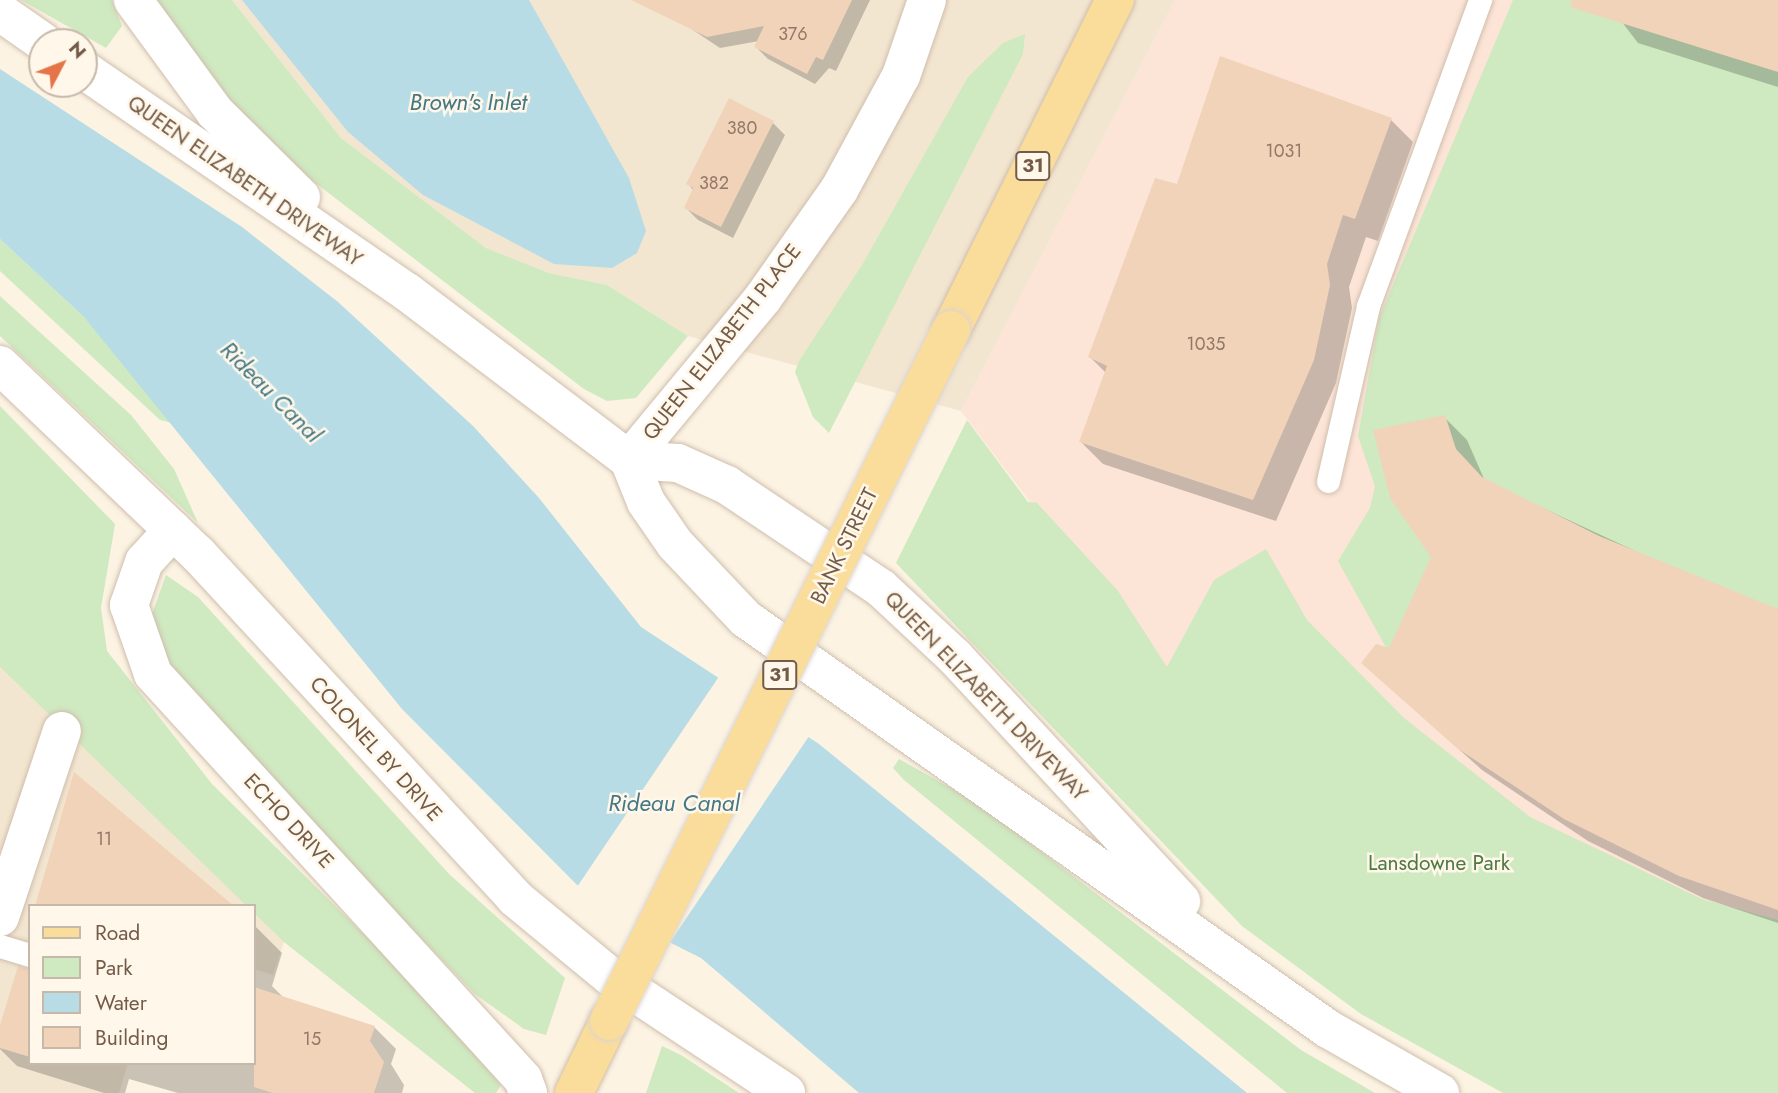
<!DOCTYPE html>
<html>
<head>
<meta charset="utf-8">
<style>
	body { margin:0 }
	#map { position:relative; width:1778px; height:1093px; overflow:hidden; background:#fcf3e3; font-family:Jost,sans-serif }
	div>[style] { position:absolute }
	.residential>* { inset:0; background:#f3e6d1 }
	.commercial>* { inset:0; background:#fce4d6 }
	.green>* { inset:0; background:#cfe9c1 }
	.water>* { inset:0; background:#b7dce5 }
	.pier>* { inset:0; background:#fcf3e3; transform-origin:0 0 }
	.shadow>* { inset:0; background:#0003 }
	.building>* { inset:0; background:#f1d3ba }
	.roads { filter:drop-shadow(0 0 2px #cfbeac) drop-shadow(0 0 2px #cfbeac) }
	.service>* { height:23px; margin:-11.5px; padding:0 11.5px; transform-origin:11.5px; border-radius:11.5px; background:#fff }
	.minor>* { height:38px; margin:-19px; padding:0 19px; transform-origin:19px; border-radius:19px; background:#fff }
	.secondary>* { height:38px; margin:-19px; padding:0 19px; transform-origin:19px; border-radius:19px; background:#fff }
	.primary>* { height:38px; margin:-19px; padding:0 19px; transform-origin:19px; border-radius:19px; background:#fadc9b }
	.bridges { filter:drop-shadow(0 0 2px #dbd4d0) drop-shadow(0 0 2px #dbd4d0) }
	.primary-bridge>* { height:38px; margin:-19px; padding:0 19px; transform-origin:19px; border-radius:19px; background:#fadc9b }
	span { translate:-50% -50%; white-space:nowrap; text-align:center; line-height:1.15; -webkit-text-stroke:5px #fff7e9; paint-order:stroke }
	.number-label { font-size:18px; color:#927965 }
	.number-label span { -webkit-text-stroke-width:0 }
	.shield-label span { padding:2px 5px; background:#fff7e9; border:2px solid; border-radius:5px; -webkit-text-stroke-width:0 }
	.shield-label { font-size:19px; color:#735b49; font-weight:700 }
	.street-label { font-size:21px; color:#735b49 }
	.park-label { font-size:21px; color:#4e7942 }
	.water-label { font-size:23px; color:#437886; font-style:italic }
	.legend { position:absolute; left:28px; top:904px; width:228px; height:161px; box-sizing:border-box; background:#fff7e9; border:2px solid #c7b9a9; margin:0; padding:9px 12px; list-style:none; font-size:21px; color:#735b49 }
	.legend li { display:flex; align-items:center; gap:14px; height:35px }
	.legend b { width:35px; border:2px solid #c7b9a9 }
	.north { position:absolute; left:28px; top:28px; width:70px; height:70px; box-sizing:border-box; background:#fff7e9; border:2px solid #c7b9a9; border-radius:50%; rotate:48deg; font-size:19px; font-weight:700; line-height:28px; text-align:center; color:#735b49 }
	.north::after { content:''; display:block; margin:auto; width:24px; height:32px; background:#e57449; clip-path:polygon(50% 0,100% 100%,50% 72%,0 100%) }
</style>
</head>
<body>
<div id="map">
	<div class="residential">
		<div style="clip-path:polygon(232px 0,1175px 0,961px 411px,688px 336px,607px 285px,549px 273px,486px 248px,341px 138px)"></div>
		<div style="clip-path:polygon(0 667px,248px 906px,30px 906px,30px 1063px,128px 1063px,119px 1093px,0 1093px)"></div>
		<div style="clip-path:polygon(254px 912px,284px 942px,273px 975px,254px 969px)"></div>
	</div>
	<div class="commercial">
		<div style="clip-path:polygon(1175px 0,1778px 0,1778px 1068px,1314px 876px,961px 411px)"></div>
	</div>
	<div class="green">
		<div style="clip-path:polygon(21px 0,112px 0,122px 26px,106px 48px)"></div>
		<div style="clip-path:polygon(157px 0,232px 0,341px 138px,486px 248px,549px 273px,607px 285px,688px 336px,636px 398px,607px 401px,584px 389px,270px 148px,204px 70px)"></div>
		<div style="clip-path:polygon(1513px 0,1778px 0,1778px 892px,1399px 671px,1338px 561px,1370px 508px,1375px 486px,1358px 436px,1379px 318px)"></div>
		<div style="clip-path:polygon(1025px 34px,1023px 54px,829px 433px,813px 417px,795px 372px,799px 361px,862px 265px,968px 77px,1003px 43px)"></div>
		<div style="clip-path:polygon(0 239px,84px 317px,176px 424px,160px 420px,0 271px)"></div>
		<div style="clip-path:polygon(0 296px,131px 415px,174px 469px,198px 523px,0 336px)"></div>
		<div style="clip-path:polygon(0 406px,115px 524px,101px 608px,107px 651px,212px 784px,415px 985px,501px 1085px,496px 1093px,475px 1093px,284px 942px,0 667px)"></div>
		<div style="clip-path:polygon(967px 420px,1028px 502px,1037px 503px,1118px 591px,1167px 667px,1214px 580px,1266px 549px,1307px 620px,1404px 718px,1530px 817px,1702px 899px,1778px 920px,1778px 1093px,1503px 1093px,1361px 1014px,1242px 926px,896px 563px)"></div>
		<div style="clip-path:polygon(166px 575px,198px 597px,449px 874px,565px 978px,546px 1035px,524px 1029px,475px 994px,176px 685px,152px 614px)"></div>
		<div style="clip-path:polygon(899px 759px,976px 802px,1301px 1050px,1375px 1093px,1287px 1093px,904px 780px,893px 768px)"></div>
		<div style="clip-path:polygon(662px 1046px,681px 1055px,739px 1093px,646px 1093px)"></div>
	</div>
	<div class="water">
		<div style="clip-path:polygon(242px 0,529px 0,629px 178px,646px 231px,637px 253px,612px 268px,554px 264px,423px 195px,348px 132px)"></div>
		<div style="clip-path:polygon(0 69px,242px 227px,338px 302px,473px 426px,539px 498px,641px 627px,819px 744px,1247px 1093px,859px 1093px,701px 958px,599px 907px,402px 709px,84px 317px,0 239px)"></div>
	</div>
	<div class="pier">
		<div style="left:720px;top:675px;width:108px;height:266px;rotate:34deg"></div>
	</div>
	<div class="shadow">
		<div style="clip-path:polygon(648px 0,870px 0,836px 71px,829px 68px,815px 84px,768px 59px,756px 47px,759px 41px,720px 48px)"></div>
		<div style="clip-path:polygon(1605px 0,1778px 0,1778px 87px,1638px 43px)"></div>
		<div style="clip-path:polygon(1391px 120px,1413px 142px,1378px 241px,1366px 237px,1349px 287px,1352px 308px,1336px 383px,1276px 521px,1103px 464px,1081px 442px,1106px 373px,1090px 357px,1178px 187px)"></div>
		<div style="clip-path:polygon(773px 123px,785px 135px,733px 238px,698px 220px,686px 208px,694px 191px,688px 184px)"></div>
		<div style="clip-path:polygon(1444px 417px,1467px 440px,1485px 481px,1719px 590px,1778px 609px,1778px 923px,1703px 898px,1588px 841px,1482px 770px,1363px 663px,1390px 650px,1433px 557px)"></div>
		<div style="clip-path:polygon(254px 925px,282px 953px,272px 986px,290px 1004px,283px 1030px,254px 1020px)"></div>
		<div style="clip-path:polygon(30px 991px,30px 1063px,254px 1059px,289px 1070px,374px 1027px,396px 1049px,391px 1064px,404px 1085px,402px 1093px,178px 1093px,129px 1079px,125px 1093px,104px 1093px,17px 1066px,0 1049px,0 1031px)"></div>
	</div>
	<div class="building">
		<div style="clip-path:polygon(631px 0,852px 0,823px 60px,816px 57px,807px 74px,754px 47px,764px 26px,707px 37px)"></div>
		<div style="clip-path:polygon(1572px 0,1778px 0,1778px 72px,1570px 7px)"></div>
		<div style="clip-path:polygon(1220px 56px,1392px 118px,1355px 219px,1343px 215px,1327px 264px,1330px 285px,1314px 360px,1253px 500px,1079px 442px,1107px 366px,1088px 357px,1155px 178px,1177px 184px)"></div>
		<div style="clip-path:polygon(729px 98px,774px 121px,721px 227px,684px 208px,693px 188px,686px 184px)"></div>
		<div style="clip-path:polygon(1445px 415px,1456px 449px,1482px 477px,1599px 536px,1778px 609px,1778px 910px,1679px 876px,1564px 819px,1457px 748px,1361px 663px,1376px 644px,1389px 648px,1431px 557px,1390px 498px,1373px 430px)"></div>
		<div style="clip-path:polygon(74px 772px,234px 906px,35px 906px)"></div>
		<div style="clip-path:polygon(18px 966px,30px 969px,30px 1057px,0 1048px,0 1025px)"></div>
		<div style="clip-path:polygon(254px 987px,375px 1026px,370px 1041px,384px 1062px,374px 1093px,273px 1093px,254px 1087px)"></div>
	</div>
	<div class="roads">
		<div class="service">
			<div style="left:1328px;top:481px;width:180px;rotate:-77.1deg"></div>
			<div style="left:1368px;top:306px;width:326px;rotate:-69.9deg"></div>
			<div style="left:0;top:946px;width:31px;rotate:17deg"></div>
		</div>
		<div class="minor">
			<div style="left:629px;top:460px;width:210px;rotate:-50.4deg"></div>
			<div style="left:763px;top:298px;width:132px;rotate:-54.9deg"></div>
			<div style="left:839px;top:190px;width:130px;rotate:-61.5deg"></div>
			<div style="left:901px;top:76px;width:80px;rotate:-71.1deg"></div>
			<div style="left:173px;top:530px;width:43px;rotate:132.2deg"></div>
			<div style="left:144px;top:562px;width:46px;rotate:109.2deg"></div>
			<div style="left:129px;top:605px;width:73px;rotate:70.8deg"></div>
			<div style="left:153px;top:674px;width:549px;rotate:47.59deg"></div>
			<div style="left:523px;top:1079px;width:15px;rotate:70deg"></div>
			<div style="left:0;top:917px;width:196px;rotate:-71.6deg"></div>
		</div>
		<div class="secondary">
			<div style="left:133px;top:0;width:139px;rotate:53.8deg"></div>
			<div style="left:215px;top:112px;width:121px;rotate:44.7deg"></div>
			<div style="left:0;top:12px;width:52px;rotate:34.9deg"></div>
			<div style="left:84px;top:70px;width:392px;rotate:34.5deg"></div>
			<div style="left:407px;top:292px;width:278px;rotate:37.1deg"></div>
			<div style="left:629px;top:460px;width:45px;rotate:68deg"></div>
			<div style="left:646px;top:502px;width:51px;rotate:55.4deg"></div>
			<div style="left:675px;top:544px;width:103px;rotate:46.6deg"></div>
			<div style="left:746px;top:619px;width:712px;rotate:35.16deg"></div>
			<div style="left:1328px;top:1029px;width:129px;rotate:29.7deg"></div>
			<div style="left:0;top:365px;width:274px;rotate:43.7deg"></div>
			<div style="left:198px;top:554px;width:468px;rotate:47.3deg"></div>
			<div style="left:515px;top:898px;width:124px;rotate:39.5deg"></div>
			<div style="left:611px;top:977px;width:210px;rotate:33.5deg"></div>
			<div style="left:629px;top:460px;width:49px;rotate:3.5deg"></div>
			<div style="left:678px;top:463px;width:54px;rotate:24.2deg"></div>
			<div style="left:727px;top:485px;width:185px;rotate:33.8deg"></div>
			<div style="left:881px;top:588px;width:101px;rotate:43deg"></div>
			<div style="left:955px;top:657px;width:333px;rotate:47.2deg"></div>
		</div>
		<div class="primary">
			<div style="left:951px;top:330px;width:369px;rotate:-63.6deg"></div>
			<div style="left:574px;top:1093px;width:80px;rotate:-64.1deg"></div>
		</div>
	</div>
	<div class="bridges">
		<div class="primary-bridge">
			<div style="left:609px;top:1021px;width:771px;rotate:-63.67deg"></div>
		</div>
	</div>
	<div class="number-label">
		<span style="left:793px;top:34px">376</span>
		<span style="left:742px;top:128px">380</span>
		<span style="left:1284px;top:151px">1031</span>
		<span style="left:714px;top:183px">382</span>
		<span style="left:1206px;top:344px">1035</span>
		<span style="left:104px;top:839px">11</span>
		<span style="left:312px;top:1039px">15</span>
	</div>
	<div class="shield-label">
		<span style="left:1033px;top:166px">31</span>
		<span style="left:780px;top:675px">31</span>
	</div>
	<div class="street-label">
		<span style="left:245px;top:181px;rotate:35deg">QUEEN ELIZABETH DRIVEWAY</span>
		<span style="left:722px;top:342px;rotate:-52deg">QUEEN ELIZABETH PLACE</span>
		<span style="left:844px;top:546px;rotate:-64deg">BANK STREET</span>
		<span style="left:986px;top:696px;rotate:46deg">QUEEN ELIZABETH DRIVEWAY</span>
		<span style="left:376px;top:749px;rotate:48deg">COLONEL BY DRIVE</span>
		<span style="left:289px;top:821px;rotate:47deg">ECHO DRIVE</span>
	</div>
	<div class="park-label">
		<span style="left:1439px;top:863px">Lansdowne Park</span>
	</div>
	<div class="water-label">
		<span style="left:468px;top:102px">Brown's Inlet</span>
		<span style="left:271px;top:392px;rotate:45deg">Rideau Canal</span>
		<span style="left:674px;top:803px">Rideau Canal</span>
	</div>
	<ul class="legend">
	<li><b style="height:9px;background:#fadc9b"></b>Road</li>
	<li><b style="height:19px;background:#cfe9c1"></b>Park</li>
	<li><b style="height:19px;background:#b7dce5"></b>Water</li>
	<li><b style="height:19px;background:#f1d3ba"></b>Building</li>
	</ul>
	<div class="north">N</div>
</div>
</body>
</html>
